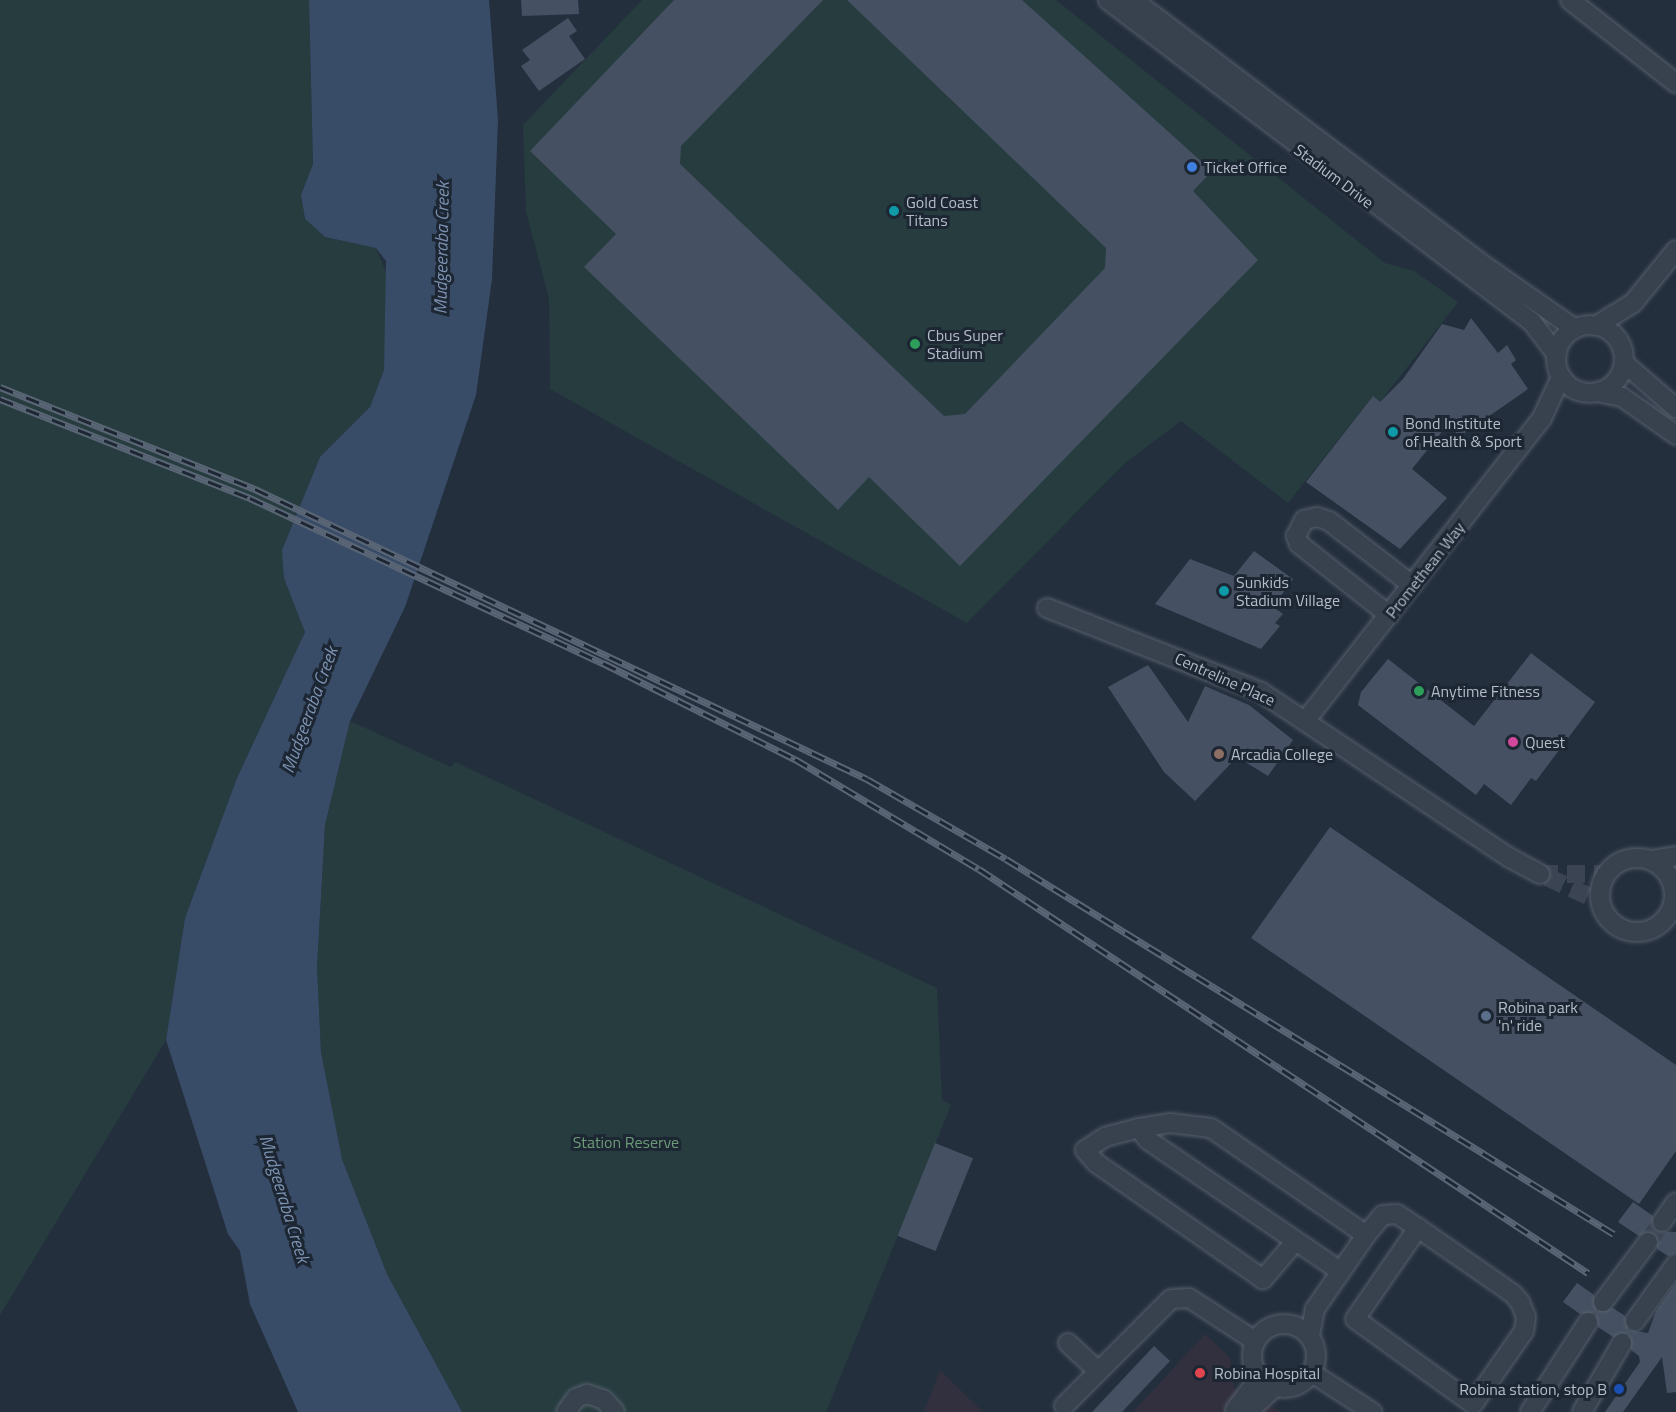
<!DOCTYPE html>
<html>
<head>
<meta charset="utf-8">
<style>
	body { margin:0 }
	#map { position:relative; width:1676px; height:1412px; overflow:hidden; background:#242f3e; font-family:"Titillium Web",sans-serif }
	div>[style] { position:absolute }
	.medical>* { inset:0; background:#32303f }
	.green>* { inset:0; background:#263c3f }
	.water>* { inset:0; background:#394c67 }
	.building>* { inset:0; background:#455162; transform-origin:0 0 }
	.minor-tunnel>* { height:18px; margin-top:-9px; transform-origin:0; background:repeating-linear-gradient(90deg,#3a4453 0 18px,transparent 0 27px) }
	.roads { filter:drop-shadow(0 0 2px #565f6c) drop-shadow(0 0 2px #565f6c) }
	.minor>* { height:18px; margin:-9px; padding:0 9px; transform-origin:9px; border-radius:9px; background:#38414e }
	.minor>.ring { margin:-9px; padding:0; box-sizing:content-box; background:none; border:18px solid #38414e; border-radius:50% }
	.rail>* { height:7px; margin-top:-3.5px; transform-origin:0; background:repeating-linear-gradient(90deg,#1d2633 0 14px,#5a6575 0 28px); box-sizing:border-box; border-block:2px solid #5a6575 }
	.bridges { filter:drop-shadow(0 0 2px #565f6c) drop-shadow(0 0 2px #565f6c) }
	.minor-bridge>* { height:18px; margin:-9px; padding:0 9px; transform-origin:9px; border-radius:9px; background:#38414e }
	.dots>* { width:16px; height:16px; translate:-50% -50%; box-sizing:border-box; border:3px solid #1d2633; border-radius:50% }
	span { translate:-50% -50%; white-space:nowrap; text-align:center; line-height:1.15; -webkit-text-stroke:6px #1d2633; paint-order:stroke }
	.poi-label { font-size:16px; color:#b4bcc9 }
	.left { translate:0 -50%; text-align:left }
	.right { translate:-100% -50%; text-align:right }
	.street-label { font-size:16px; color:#b4bcc9 }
	.park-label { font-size:16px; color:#6b9a76 }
	.water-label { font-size:18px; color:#7c92b1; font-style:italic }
</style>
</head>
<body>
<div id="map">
	<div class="medical">
		<div style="clip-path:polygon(1205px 1334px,1230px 1358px,1234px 1388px,1282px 1412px,1133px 1412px)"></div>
		<div style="clip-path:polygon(940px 1370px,983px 1412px,924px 1412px)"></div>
	</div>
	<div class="green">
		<div style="clip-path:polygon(0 0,309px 0,313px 164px,301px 195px,305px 219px,325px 237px,376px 248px,389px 279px,384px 370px,370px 407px,320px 457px,282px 550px,305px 632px,237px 778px,185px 918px,166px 1040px,0 1315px)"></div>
		<div style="clip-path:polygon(642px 0,1056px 0,1385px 263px,1414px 271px,1458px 302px,1380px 402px,1372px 397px,1288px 503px,1181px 421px,1125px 463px,967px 623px,550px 389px,549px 299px,526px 211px,523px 125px)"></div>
		<div style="clip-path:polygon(350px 721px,451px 767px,455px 762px,937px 988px,942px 1100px,951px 1105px,826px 1412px,462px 1412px,387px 1274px,342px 1159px,321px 1052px,317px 967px,325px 825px)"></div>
	</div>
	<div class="water">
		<div style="clip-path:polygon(309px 0,489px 0,498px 120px,492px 279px,476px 395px,405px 607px,350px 721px,325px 825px,317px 967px,321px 1052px,342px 1159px,387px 1274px,462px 1412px,298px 1412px,250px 1304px,240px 1251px,228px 1234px,166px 1040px,185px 918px,237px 778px,305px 632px,284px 578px,282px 550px,320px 457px,370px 407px,384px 370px,386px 261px,376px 248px,325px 237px,305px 219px,301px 195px,313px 164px)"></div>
	</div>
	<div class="building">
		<div style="clip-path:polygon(521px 0,578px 0,579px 14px,522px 16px)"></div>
		<div style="clip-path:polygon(674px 0,823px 0,681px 146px,680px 164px,944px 416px,965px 414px,1105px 268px,1106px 248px,847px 0,1022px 0,1212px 171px,1193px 191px,1258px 260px,960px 566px,869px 477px,838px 510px,584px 267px,616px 234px,530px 151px)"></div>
		<div style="clip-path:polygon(568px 18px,577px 31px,569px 36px,585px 59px,539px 91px,521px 66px,530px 60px,522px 50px)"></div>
		<div style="clip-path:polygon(1471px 318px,1498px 353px,1507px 345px,1516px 360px,1511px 364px,1528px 389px,1459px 437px,1449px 423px,1412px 469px,1447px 498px,1400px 549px,1306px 482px,1373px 396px,1380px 402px,1403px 379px,1442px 324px,1464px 330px)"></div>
		<div style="clip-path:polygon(1254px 551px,1293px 579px,1273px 607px,1283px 614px,1275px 623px,1280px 626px,1261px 649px,1155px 604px,1190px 559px,1234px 576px)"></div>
		<div style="clip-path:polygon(1531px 653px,1595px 702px,1536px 781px,1531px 778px,1511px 805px,1484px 784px,1476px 795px,1358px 705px,1361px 692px,1388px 659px,1474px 726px)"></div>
		<div style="clip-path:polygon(1148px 665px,1188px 722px,1205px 686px,1249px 705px,1293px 740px,1268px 776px,1237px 757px,1195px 801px,1164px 772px,1108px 687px)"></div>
		<div style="clip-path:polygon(1330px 827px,1676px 1065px,1676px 1151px,1639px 1204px,1251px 938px)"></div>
		<div style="left:935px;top:1143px;width:41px;height:100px;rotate:22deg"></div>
		<div style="clip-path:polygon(1633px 1202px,1653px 1216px,1655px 1231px,1676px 1232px,1676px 1253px,1668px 1256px,1657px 1249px,1654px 1233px,1639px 1236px,1618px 1222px)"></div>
		<div style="clip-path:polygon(1577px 1283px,1594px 1295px,1597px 1311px,1613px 1308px,1625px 1316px,1629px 1330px,1648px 1333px,1656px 1311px,1676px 1283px,1676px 1392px,1667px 1393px,1662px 1357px,1623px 1412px,1605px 1412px,1640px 1362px,1639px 1356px,1631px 1350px,1628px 1334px,1613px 1337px,1598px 1327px,1595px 1313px,1580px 1314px,1563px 1302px)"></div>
		<div style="clip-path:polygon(1154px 1346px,1170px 1361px,1122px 1412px,1092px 1412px)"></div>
	</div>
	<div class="minor-tunnel">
		<div style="left:1540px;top:874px;width:65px"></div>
		<div style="left:1547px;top:877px;width:57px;rotate:24.8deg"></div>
		<div style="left:1648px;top:1242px;width:24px;rotate:-55deg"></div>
	</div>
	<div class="roads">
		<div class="minor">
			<div style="left:1108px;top:0;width:532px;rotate:37.21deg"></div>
			<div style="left:1532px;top:322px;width:41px;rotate:52.9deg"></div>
			<div style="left:1133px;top:0;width:434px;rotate:37.1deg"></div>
			<div style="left:1479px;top:262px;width:117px;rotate:34.9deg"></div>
			<div style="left:1570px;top:0;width:135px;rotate:38.1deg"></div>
			<div class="ring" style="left:1556px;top:325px;width:50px;height:50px"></div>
			<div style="left:1596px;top:326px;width:44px;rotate:-31.9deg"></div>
			<div style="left:1633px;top:303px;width:68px;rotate:-50.9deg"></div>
			<div style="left:1624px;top:363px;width:69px;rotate:40.9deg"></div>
			<div style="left:1598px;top:392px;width:25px;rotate:12deg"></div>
			<div style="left:1622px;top:397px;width:66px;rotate:35.1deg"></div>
			<div style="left:1047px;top:608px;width:230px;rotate:21.4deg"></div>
			<div style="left:1261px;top:692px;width:299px;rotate:33.7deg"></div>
			<div style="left:1510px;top:858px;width:34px;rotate:28deg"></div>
			<div style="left:1389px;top:615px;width:115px;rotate:-141.7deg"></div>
			<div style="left:1299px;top:544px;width:9px;rotate:-111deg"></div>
			<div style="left:1296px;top:536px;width:18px;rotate:-63deg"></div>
			<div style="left:1304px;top:520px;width:13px;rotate:-13deg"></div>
			<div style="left:1317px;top:517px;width:13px;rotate:18deg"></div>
			<div style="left:1329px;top:521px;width:105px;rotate:37.6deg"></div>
			<div style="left:1306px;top:720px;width:383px;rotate:-52deg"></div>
			<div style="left:1542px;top:418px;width:45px;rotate:-65.1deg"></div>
			<div class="ring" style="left:1600px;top:858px;width:56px;height:56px"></div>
			<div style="left:1652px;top:860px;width:24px;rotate:-9deg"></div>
			<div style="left:1139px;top:1128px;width:15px;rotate:53deg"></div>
			<div style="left:1148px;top:1140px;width:232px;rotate:34.3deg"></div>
			<div style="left:1662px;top:1222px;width:24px;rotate:-55deg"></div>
			<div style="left:1294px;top:1243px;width:48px;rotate:130.7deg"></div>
			<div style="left:1263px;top:1279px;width:203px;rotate:-145.2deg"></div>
			<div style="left:1096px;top:1163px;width:17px;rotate:-130deg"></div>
			<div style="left:1085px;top:1150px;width:24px;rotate:-33deg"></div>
			<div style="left:1105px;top:1137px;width:35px;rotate:-15deg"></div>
			<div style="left:1139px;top:1128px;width:31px;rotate:-9deg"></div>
			<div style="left:1170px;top:1123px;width:41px;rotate:7deg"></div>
			<div style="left:1211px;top:1128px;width:188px;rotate:34.6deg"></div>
			<div class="ring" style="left:1252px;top:1324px;width:46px;height:46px"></div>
			<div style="left:1310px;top:1336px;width:27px;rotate:-80deg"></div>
			<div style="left:1315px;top:1309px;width:90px;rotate:-55.4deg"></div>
			<div style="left:1366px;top:1235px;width:26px;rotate:-50deg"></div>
			<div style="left:1383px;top:1215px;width:14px;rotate:-4deg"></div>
			<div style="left:1397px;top:1214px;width:25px;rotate:34deg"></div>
			<div style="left:1418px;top:1228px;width:95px;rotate:34.7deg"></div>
			<div style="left:1496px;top:1282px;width:21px;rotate:35deg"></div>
			<div style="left:1513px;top:1294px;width:11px;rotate:49deg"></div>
			<div style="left:1520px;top:1302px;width:16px;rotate:68deg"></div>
			<div style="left:1526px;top:1317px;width:14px;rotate:98deg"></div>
			<div style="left:1524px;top:1331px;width:89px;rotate:124.9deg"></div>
			<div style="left:1473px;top:1404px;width:145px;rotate:-144.2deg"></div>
			<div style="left:1355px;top:1319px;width:111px;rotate:-55.3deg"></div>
			<div style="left:1068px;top:1343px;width:41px;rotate:43deg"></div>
			<div style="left:1312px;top:1373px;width:72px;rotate:33deg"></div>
			<div style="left:1064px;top:1406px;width:151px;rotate:-45deg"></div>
			<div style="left:1171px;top:1299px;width:18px;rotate:-3deg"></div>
			<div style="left:1189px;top:1298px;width:79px;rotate:33.1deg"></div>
			<div style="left:1235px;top:1410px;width:40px;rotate:-53deg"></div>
			<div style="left:566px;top:1412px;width:17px;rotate:-54deg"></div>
			<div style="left:576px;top:1398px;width:12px;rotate:-20deg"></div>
			<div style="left:587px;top:1394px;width:18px;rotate:19deg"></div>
			<div style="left:604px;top:1400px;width:16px;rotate:47deg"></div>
			<div style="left:1248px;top:1412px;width:37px;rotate:-43deg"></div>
			<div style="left:1530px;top:1412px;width:107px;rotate:-57.2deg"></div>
			<div style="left:1582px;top:1412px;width:80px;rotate:-59.9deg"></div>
		</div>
	</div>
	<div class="rail">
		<div style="left:0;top:387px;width:275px;rotate:21.8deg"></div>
		<div style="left:255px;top:489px;width:677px;rotate:25.35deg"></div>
		<div style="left:867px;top:779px;width:160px;rotate:29.9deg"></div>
		<div style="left:1006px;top:859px;width:714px;rotate:31.67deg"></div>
		<div style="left:0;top:399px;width:269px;rotate:21.6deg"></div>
		<div style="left:250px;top:498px;width:390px;rotate:25.1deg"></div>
		<div style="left:603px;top:663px;width:215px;rotate:26.6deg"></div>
		<div style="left:795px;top:759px;width:214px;rotate:30.9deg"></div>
		<div style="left:979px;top:869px;width:731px;rotate:33.56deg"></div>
	</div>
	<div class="bridges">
		<div class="minor-bridge">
			<div style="left:1603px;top:1302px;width:75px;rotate:-53.1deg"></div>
			<div style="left:1635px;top:1321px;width:70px;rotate:-54.3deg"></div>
		</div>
	</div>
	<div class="dots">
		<div style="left:1192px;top:167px;background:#3f7fe0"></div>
		<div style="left:894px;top:211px;background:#0f9aa8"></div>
		<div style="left:915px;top:344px;background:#2e9e5b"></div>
		<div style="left:1393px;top:432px;background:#0f9aa8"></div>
		<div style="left:1224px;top:591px;background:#0f9aa8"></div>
		<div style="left:1419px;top:691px;background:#2e9e5b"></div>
		<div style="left:1513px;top:742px;background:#d1479c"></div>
		<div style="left:1219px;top:754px;background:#8d6e63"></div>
		<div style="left:1486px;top:1016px;background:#5c6f8a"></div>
		<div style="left:1200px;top:1373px;background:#e0444e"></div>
		<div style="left:1619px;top:1389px;background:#1a4fb4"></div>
	</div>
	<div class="poi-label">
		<span class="left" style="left:1204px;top:167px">Ticket Office</span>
		<span class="left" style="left:906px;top:211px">Gold Coast<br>Titans</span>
		<span class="left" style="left:927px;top:344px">Cbus Super<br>Stadium</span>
		<span class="left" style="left:1405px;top:432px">Bond Institute<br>of Health &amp; Sport</span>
		<span class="left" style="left:1236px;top:591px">Sunkids<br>Stadium Village</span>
		<span class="left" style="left:1431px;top:691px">Anytime Fitness</span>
		<span class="left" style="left:1525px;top:742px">Quest</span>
		<span class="left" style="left:1231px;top:754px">Arcadia College</span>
		<span class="left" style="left:1498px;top:1016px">Robina park<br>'n' ride</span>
		<span class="left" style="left:1214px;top:1373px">Robina Hospital</span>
		<span class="right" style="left:1607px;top:1389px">Robina station, stop B</span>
	</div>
	<div class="street-label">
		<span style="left:1334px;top:176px;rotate:37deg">Stadium Drive</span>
		<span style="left:1425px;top:570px;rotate:-52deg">Promethean Way</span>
		<span style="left:1225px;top:679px;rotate:24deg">Centreline Place</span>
	</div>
	<div class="park-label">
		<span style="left:626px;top:1142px">Station Reserve</span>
	</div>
	<div class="water-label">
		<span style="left:442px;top:248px;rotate:-89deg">Mudgeeraba Creek</span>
		<span style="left:310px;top:710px;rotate:-70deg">Mudgeeraba Creek</span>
		<span style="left:284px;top:1199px;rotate:73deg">Mudgeeraba Creek</span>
	</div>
</div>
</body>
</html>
